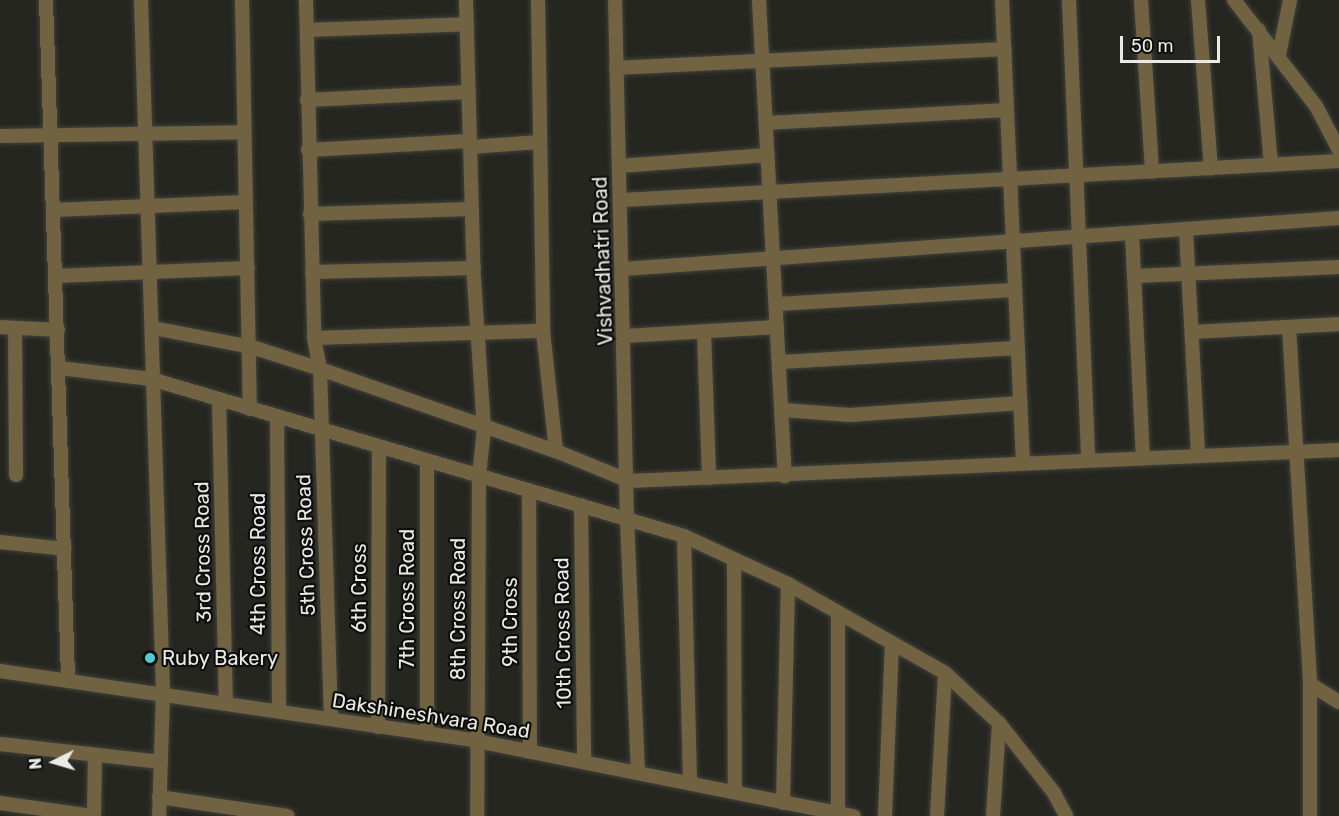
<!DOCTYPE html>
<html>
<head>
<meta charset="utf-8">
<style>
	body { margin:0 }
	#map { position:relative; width:1339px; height:816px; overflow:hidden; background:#262621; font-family:Rubik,sans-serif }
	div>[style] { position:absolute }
	.roads { filter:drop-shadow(0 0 2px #41413d) drop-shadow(0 0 2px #41413d) }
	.street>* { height:14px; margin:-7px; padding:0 7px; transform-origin:7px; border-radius:7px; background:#716341 }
	.dots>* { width:16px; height:16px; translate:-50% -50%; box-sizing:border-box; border:3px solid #0e0f0c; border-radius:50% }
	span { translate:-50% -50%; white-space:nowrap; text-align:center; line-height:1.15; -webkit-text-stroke:4.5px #0e0f0c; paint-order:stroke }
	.street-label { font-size:20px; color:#eaeae6 }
	.poi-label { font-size:20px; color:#eaeae6 }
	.left { translate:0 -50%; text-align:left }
	.north { position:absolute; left:24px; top:732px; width:60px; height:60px; -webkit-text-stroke:4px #0e0f0c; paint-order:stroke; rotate:265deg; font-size:16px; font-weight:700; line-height:24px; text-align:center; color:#eaeae6 }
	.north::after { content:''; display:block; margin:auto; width:21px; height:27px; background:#eaeae6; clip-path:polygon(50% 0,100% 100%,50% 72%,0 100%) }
	.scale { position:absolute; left:1120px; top:36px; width:100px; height:27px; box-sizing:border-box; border:3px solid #eaeae6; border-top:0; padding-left:8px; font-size:18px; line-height:21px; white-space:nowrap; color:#eaeae6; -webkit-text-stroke:4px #0e0f0c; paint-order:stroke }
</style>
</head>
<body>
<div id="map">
	<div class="roads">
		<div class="street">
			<div style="left:46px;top:0;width:679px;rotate:88.14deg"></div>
			<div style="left:141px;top:0;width:692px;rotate:88.18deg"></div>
			<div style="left:163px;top:692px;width:124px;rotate:91.8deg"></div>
			<div style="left:242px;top:0;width:409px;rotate:88.9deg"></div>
			<div style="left:306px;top:0;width:338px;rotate:88.6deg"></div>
			<div style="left:314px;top:338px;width:32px;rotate:79deg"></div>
			<div style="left:320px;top:369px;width:350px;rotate:88.2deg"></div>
			<div style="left:466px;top:0;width:279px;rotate:88.4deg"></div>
			<div style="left:474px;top:279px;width:150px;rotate:86.2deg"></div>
			<div style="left:484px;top:429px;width:47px;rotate:96.1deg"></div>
			<div style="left:479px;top:476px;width:340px;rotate:90.3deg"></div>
			<div style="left:538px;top:0;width:331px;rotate:89.1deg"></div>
			<div style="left:543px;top:331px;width:121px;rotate:83.8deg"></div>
			<div style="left:615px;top:0;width:520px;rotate:88.68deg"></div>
			<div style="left:627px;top:520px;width:250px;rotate:87.5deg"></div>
			<div style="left:759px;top:0;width:477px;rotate:86.9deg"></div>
			<div style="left:1002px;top:0;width:461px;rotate:87.4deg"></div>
			<div style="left:1069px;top:0;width:459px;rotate:87.6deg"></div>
			<div style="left:1141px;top:0;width:172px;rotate:86.3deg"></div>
			<div style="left:1198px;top:0;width:169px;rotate:85.6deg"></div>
			<div style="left:1234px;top:0;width:134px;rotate:52.3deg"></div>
			<div style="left:1316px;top:106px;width:50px;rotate:62.4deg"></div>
			<div style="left:307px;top:30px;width:160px;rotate:-2.1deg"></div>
			<div style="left:1259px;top:30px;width:135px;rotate:84.9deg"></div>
			<div style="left:1279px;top:55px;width:56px;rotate:-78.7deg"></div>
			<div style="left:616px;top:68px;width:389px;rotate:-2.8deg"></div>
			<div style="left:307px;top:100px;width:162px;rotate:-2.8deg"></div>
			<div style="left:766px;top:123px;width:239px;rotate:-3.1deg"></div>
			<div style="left:0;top:136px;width:244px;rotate:-0.9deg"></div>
			<div style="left:471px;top:147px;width:68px;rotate:-4.2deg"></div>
			<div style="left:308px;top:150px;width:162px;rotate:-3.2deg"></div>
			<div style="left:619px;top:166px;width:149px;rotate:-4.2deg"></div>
			<div style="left:622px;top:200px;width:718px;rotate:-3.11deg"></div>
			<div style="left:54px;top:210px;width:192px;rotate:-2.4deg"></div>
			<div style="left:310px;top:214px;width:162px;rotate:-1.8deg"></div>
			<div style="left:1186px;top:231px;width:224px;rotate:86.9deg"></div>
			<div style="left:1132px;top:234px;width:223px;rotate:87.2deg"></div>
			<div style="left:623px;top:269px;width:718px;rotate:-4.07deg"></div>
			<div style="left:312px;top:272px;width:162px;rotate:-1.4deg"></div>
			<div style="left:56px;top:276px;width:192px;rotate:-2.4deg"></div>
			<div style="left:1135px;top:276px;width:204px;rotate:-2.5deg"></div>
			<div style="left:776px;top:304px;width:239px;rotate:-3.4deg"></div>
			<div style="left:0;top:327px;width:58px;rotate:3deg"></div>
			<div style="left:1289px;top:327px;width:358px;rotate:86.6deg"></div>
			<div style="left:1310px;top:684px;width:132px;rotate:90deg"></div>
			<div style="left:15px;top:328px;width:147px;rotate:89.6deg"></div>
			<div style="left:153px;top:328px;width:101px;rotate:10.9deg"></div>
			<div style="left:252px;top:347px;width:71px;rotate:17.9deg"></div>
			<div style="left:320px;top:369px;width:250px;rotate:19.2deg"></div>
			<div style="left:556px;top:451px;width:79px;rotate:22.3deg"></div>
			<div style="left:629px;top:481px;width:711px;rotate:-2.5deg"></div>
			<div style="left:704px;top:332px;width:146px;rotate:88deg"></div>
			<div style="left:1192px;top:332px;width:147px;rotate:-3.1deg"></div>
			<div style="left:625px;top:336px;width:152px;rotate:-3.4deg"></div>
			<div style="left:314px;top:338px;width:229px;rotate:-1.8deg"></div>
			<div style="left:780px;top:362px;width:238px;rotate:-3.4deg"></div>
			<div style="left:59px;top:368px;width:93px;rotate:6.8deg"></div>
			<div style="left:151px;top:379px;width:556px;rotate:16.41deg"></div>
			<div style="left:684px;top:536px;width:115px;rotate:24.8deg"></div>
			<div style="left:788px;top:584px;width:180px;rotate:29.5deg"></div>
			<div style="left:945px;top:673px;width:74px;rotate:42.8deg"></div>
			<div style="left:999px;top:723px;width:89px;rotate:51.8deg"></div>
			<div style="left:1054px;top:793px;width:26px;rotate:62deg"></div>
			<div style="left:219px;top:400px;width:303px;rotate:88.7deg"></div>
			<div style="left:783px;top:410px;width:67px;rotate:4.3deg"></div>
			<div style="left:850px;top:415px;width:171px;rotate:-4deg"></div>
			<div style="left:277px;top:416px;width:295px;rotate:89.6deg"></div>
			<div style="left:529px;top:491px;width:261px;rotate:89.8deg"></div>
			<div style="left:581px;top:505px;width:255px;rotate:89.3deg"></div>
			<div style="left:684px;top:536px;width:247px;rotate:88.6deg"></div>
			<div style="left:0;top:542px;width:65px;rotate:6.1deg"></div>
			<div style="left:734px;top:559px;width:233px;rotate:89.8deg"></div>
			<div style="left:838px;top:613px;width:200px;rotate:90deg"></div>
			<div style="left:0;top:671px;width:482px;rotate:8.3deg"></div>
			<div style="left:477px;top:741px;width:384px;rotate:11.3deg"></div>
			<div style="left:1310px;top:684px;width:34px;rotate:32deg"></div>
			<div style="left:378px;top:727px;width:278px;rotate:-89.8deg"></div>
			<div style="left:427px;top:734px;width:271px;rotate:-90deg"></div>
			<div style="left:0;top:744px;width:162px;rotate:6.4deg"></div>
			<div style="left:159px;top:797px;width:130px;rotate:8.4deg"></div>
			<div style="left:0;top:803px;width:93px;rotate:8deg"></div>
			<div style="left:783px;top:803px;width:219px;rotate:-88.7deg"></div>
			<div style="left:94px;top:816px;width:61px;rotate:-89.1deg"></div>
			<div style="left:885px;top:816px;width:171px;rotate:-87.7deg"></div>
			<div style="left:937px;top:816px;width:143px;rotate:-86.8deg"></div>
			<div style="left:993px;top:816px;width:93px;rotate:-86.3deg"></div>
		</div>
	</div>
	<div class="dots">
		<div style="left:150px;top:658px;background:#52cbd9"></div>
	</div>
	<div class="street-label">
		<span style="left:603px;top:261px;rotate:-92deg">Vishvadhatri Road</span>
		<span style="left:306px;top:545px;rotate:-92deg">5th Cross Road</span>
		<span style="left:203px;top:552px;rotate:-91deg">3rd Cross Road</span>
		<span style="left:258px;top:564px;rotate:-90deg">4th Cross Road</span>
		<span style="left:359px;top:588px;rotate:-90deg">6th Cross</span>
		<span style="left:407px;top:599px;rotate:-90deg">7th Cross Road</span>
		<span style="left:458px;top:609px;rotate:-90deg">8th Cross Road</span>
		<span style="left:510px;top:622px;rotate:-90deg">9th Cross</span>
		<span style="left:563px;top:633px;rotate:-91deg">10th Cross Road</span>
		<span style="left:431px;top:716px;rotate:9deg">Dakshineshvara Road</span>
	</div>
	<div class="poi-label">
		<span class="left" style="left:162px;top:658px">Ruby Bakery</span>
	</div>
	<div class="north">N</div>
	<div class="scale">50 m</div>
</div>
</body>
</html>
